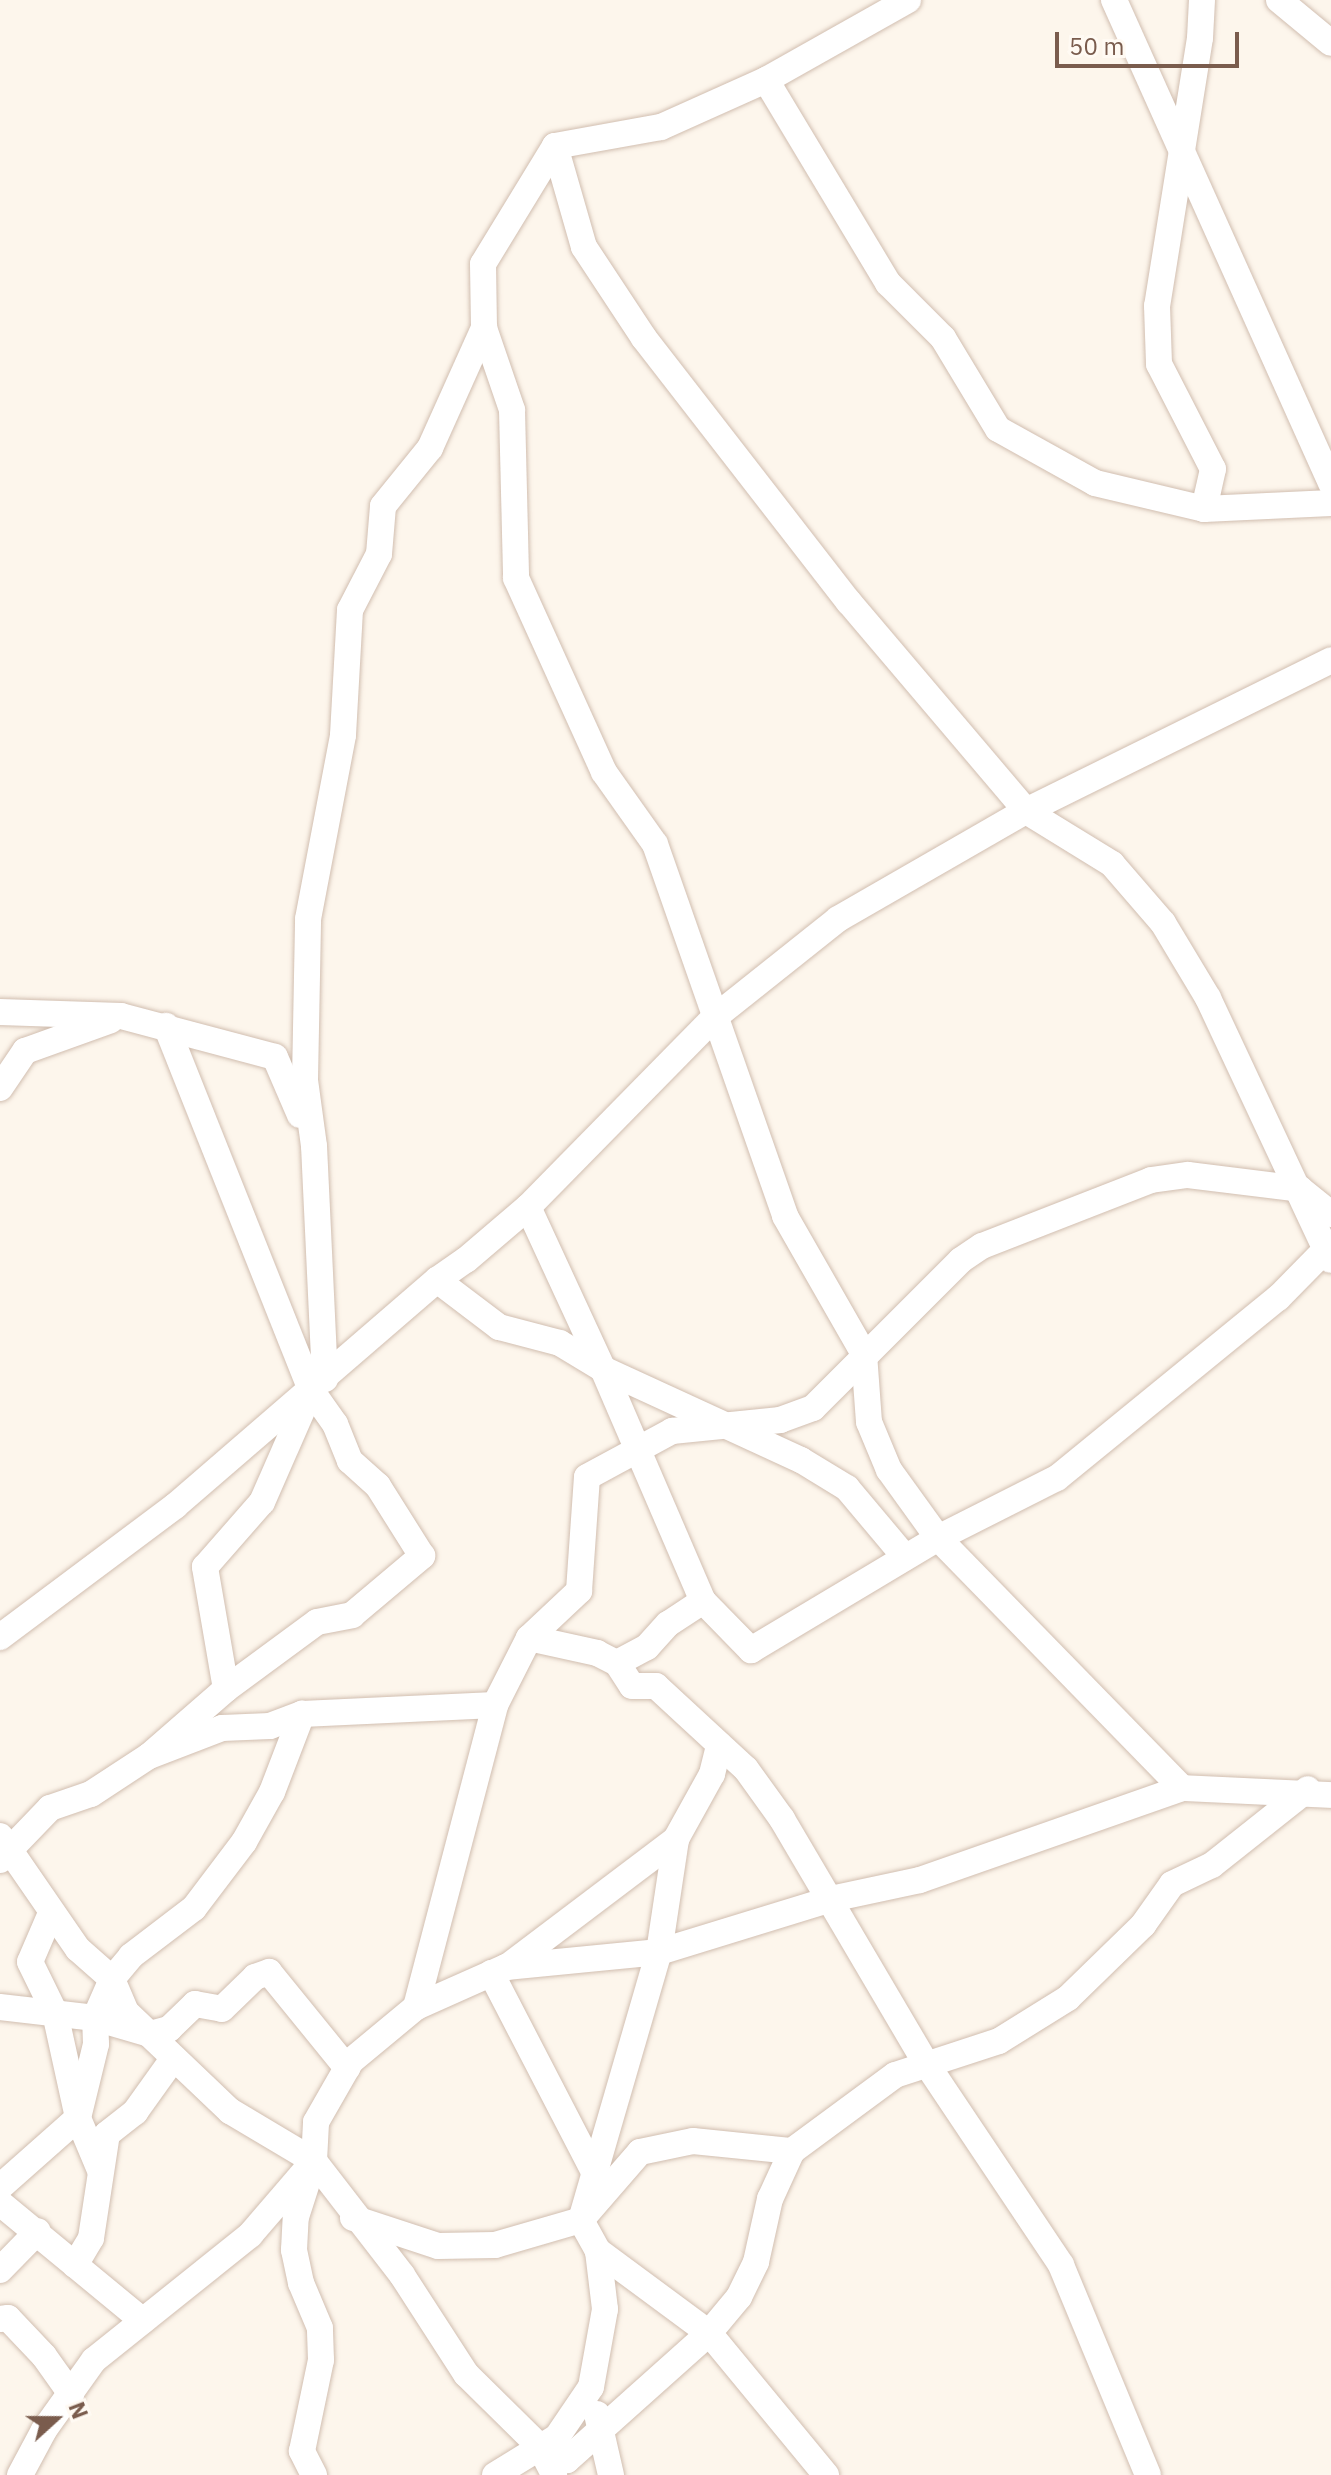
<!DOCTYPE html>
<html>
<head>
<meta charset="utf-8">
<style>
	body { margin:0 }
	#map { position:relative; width:1331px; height:2475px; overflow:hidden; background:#fdf6ec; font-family:"IBM Plex Sans",sans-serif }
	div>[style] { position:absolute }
	.roads { filter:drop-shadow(0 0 2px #d1beb0) drop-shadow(0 0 2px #d1beb0) }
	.street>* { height:26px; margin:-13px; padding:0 13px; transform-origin:13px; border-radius:13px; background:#fff }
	span { translate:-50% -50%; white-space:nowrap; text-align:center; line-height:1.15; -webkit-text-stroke:8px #fffaf3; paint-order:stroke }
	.north { position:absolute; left:16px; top:2379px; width:80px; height:80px; -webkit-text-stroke:6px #fffaf3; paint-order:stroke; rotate:69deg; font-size:22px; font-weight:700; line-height:32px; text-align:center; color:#7a5c4d }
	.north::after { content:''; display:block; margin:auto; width:28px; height:36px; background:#7a5c4d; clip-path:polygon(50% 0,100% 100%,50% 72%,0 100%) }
	.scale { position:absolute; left:1055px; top:32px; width:184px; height:36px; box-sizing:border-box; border:4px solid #7a5c4d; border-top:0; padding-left:10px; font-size:24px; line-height:28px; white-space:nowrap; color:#7a5c4d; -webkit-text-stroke:6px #fffaf3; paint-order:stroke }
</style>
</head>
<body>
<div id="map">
	<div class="roads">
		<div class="street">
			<div style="left:1114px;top:0;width:530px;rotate:65.81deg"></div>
			<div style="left:1202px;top:0;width:38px;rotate:93deg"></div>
			<div style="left:1200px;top:38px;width:271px;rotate:99.1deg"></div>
			<div style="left:1157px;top:306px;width:58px;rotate:88deg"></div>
			<div style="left:1159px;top:364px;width:118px;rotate:62.8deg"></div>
			<div style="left:1213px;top:469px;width:41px;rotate:102.7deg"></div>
			<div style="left:1279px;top:0;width:67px;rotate:39.6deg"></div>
			<div style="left:766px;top:80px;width:237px;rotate:59deg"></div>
			<div style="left:888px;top:283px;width:78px;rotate:45deg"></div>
			<div style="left:943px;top:338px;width:106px;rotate:58.9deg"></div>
			<div style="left:998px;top:429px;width:111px;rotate:29.1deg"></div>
			<div style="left:1095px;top:483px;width:112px;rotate:13.4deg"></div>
			<div style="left:1204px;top:509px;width:127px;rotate:-2.7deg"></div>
			<div style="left:555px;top:146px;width:138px;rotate:121.4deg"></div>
			<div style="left:483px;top:264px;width:64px;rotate:89.1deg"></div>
			<div style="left:484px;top:328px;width:87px;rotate:71.1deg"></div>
			<div style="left:512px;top:410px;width:168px;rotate:88.6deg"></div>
			<div style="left:516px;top:578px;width:213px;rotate:65.6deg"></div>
			<div style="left:604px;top:772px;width:88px;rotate:54.7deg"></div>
			<div style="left:655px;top:844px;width:394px;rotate:70.7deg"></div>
			<div style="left:785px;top:1216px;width:159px;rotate:60.2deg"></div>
			<div style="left:864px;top:1354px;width:68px;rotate:85.8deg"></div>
			<div style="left:869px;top:1422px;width:52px;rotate:67.4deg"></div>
			<div style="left:889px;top:1470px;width:84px;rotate:54.2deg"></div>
			<div style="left:938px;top:1538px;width:349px;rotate:45.7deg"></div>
			<div style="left:555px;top:146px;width:105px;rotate:74deg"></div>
			<div style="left:584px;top:247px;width:109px;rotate:56.6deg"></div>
			<div style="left:644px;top:338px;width:334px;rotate:52.2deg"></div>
			<div style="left:849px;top:602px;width:274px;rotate:49.7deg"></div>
			<div style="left:1026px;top:811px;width:101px;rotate:31.6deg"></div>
			<div style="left:1112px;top:864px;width:78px;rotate:49.2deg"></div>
			<div style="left:1163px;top:923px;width:87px;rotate:59deg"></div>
			<div style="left:1208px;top:998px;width:289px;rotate:64.9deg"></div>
			<div style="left:555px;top:146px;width:108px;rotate:-10.2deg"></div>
			<div style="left:661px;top:127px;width:115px;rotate:-24.1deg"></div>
			<div style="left:766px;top:80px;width:163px;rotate:-29.4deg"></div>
			<div style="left:0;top:1012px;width:121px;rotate:1.9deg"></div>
			<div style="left:121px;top:1016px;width:159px;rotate:14.9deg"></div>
			<div style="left:275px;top:1057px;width:63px;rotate:66.7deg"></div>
			<div style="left:0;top:1088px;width:45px;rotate:-56deg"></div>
			<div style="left:25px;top:1051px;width:91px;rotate:-19.8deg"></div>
			<div style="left:528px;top:1207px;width:179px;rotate:65.2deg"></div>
			<div style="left:603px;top:1369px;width:218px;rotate:24.7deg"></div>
			<div style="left:801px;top:1460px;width:54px;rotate:31.3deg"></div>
			<div style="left:847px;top:1488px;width:90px;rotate:50deg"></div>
			<div style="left:437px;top:1280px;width:78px;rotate:37.2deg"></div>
			<div style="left:499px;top:1327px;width:63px;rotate:14.7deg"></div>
			<div style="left:560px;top:1343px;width:50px;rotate:31.2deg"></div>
			<div style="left:603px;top:1369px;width:253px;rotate:66.7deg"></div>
			<div style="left:703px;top:1601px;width:69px;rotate:45.6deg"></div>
			<div style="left:751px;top:1650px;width:218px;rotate:-30.9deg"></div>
			<div style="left:938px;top:1538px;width:133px;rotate:-26.8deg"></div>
			<div style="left:1057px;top:1478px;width:285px;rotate:-39.2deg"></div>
			<div style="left:1278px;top:1298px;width:76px;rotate:-45.5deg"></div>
			<div style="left:325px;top:1379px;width:233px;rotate:-92.7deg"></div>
			<div style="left:314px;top:1146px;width:67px;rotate:-97.8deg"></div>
			<div style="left:305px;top:1080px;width:161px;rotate:-88.9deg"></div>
			<div style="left:308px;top:919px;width:187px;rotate:-79.2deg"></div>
			<div style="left:343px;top:735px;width:125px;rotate:-86.8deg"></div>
			<div style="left:350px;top:610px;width:63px;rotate:-62.6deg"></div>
			<div style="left:379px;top:554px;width:48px;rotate:-85.2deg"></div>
			<div style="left:383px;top:506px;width:75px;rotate:-51deg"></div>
			<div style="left:430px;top:448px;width:132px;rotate:-65.8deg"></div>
			<div style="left:0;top:1637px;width:219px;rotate:-36.8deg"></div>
			<div style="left:175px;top:1506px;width:346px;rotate:-40.8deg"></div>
			<div style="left:437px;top:1280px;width:35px;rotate:-35deg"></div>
			<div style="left:466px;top:1260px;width:82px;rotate:-40.5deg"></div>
			<div style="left:528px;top:1207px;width:267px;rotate:-45.5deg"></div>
			<div style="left:715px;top:1017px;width:157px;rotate:-38.5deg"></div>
			<div style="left:838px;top:919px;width:217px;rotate:-29.9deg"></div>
			<div style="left:1026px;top:811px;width:340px;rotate:-26.3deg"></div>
			<div style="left:529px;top:1638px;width:70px;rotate:12.4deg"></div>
			<div style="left:597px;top:1653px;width:22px;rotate:27deg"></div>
			<div style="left:617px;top:1663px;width:34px;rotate:-28deg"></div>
			<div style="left:647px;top:1647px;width:31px;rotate:-48deg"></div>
			<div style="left:668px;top:1624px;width:42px;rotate:-33.3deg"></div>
			<div style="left:617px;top:1663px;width:27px;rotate:57deg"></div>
			<div style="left:632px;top:1686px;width:24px"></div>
			<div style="left:656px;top:1686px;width:122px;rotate:42.7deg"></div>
			<div style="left:746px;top:1769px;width:62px;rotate:54.2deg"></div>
			<div style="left:782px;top:1819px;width:283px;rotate:59.5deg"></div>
			<div style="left:926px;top:2063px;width:243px;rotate:56.2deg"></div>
			<div style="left:1061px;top:2265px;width:227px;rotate:67.5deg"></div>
			<div style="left:226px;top:1689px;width:124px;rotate:-99.8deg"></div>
			<div style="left:205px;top:1567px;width:86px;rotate:-48.8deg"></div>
			<div style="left:262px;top:1502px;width:115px;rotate:-66.3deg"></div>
			<div style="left:149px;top:1756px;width:78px;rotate:-21deg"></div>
			<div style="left:222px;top:1728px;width:48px;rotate:-2.4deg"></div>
			<div style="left:270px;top:1726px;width:34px;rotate:-21deg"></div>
			<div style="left:302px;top:1714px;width:193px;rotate:-2.7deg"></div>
			<div style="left:495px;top:1705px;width:75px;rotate:-63.1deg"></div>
			<div style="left:529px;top:1638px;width:69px;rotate:-43.2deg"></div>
			<div style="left:579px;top:1591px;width:114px;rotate:-86deg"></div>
			<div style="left:587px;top:1477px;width:97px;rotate:-28.4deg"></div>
			<div style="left:672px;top:1431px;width:109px;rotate:-5.8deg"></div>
			<div style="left:780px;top:1420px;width:35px;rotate:-20deg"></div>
			<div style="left:813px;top:1408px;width:209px;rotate:-45deg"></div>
			<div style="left:961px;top:1260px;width:25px;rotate:-34deg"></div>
			<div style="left:982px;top:1246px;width:181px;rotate:-21.3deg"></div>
			<div style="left:1151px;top:1180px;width:37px;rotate:-8deg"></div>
			<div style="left:1188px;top:1175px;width:113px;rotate:7.1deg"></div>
			<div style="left:1300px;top:1189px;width:40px;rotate:39deg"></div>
			<div style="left:0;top:1836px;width:137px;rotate:55.4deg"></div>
			<div style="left:78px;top:1949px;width:45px;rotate:41.4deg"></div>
			<div style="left:112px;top:1979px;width:36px;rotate:67deg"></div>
			<div style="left:126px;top:2012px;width:144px;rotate:43.6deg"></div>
			<div style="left:230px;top:2111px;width:98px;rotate:30.8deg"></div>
			<div style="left:314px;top:2161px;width:144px;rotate:52.3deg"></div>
			<div style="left:402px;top:2275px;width:118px;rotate:57.1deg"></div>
			<div style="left:466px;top:2374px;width:104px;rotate:44.6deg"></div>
			<div style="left:540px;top:2447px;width:31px;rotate:63deg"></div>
			<div style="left:0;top:1860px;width:72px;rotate:-46.1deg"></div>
			<div style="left:50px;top:1808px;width:43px;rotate:-18.9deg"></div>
			<div style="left:91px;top:1794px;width:69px;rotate:-33.2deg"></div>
			<div style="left:149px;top:1756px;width:102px;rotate:-41deg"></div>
			<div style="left:226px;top:1689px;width:113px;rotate:-36.4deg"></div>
			<div style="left:317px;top:1622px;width:36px;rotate:-11deg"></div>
			<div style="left:352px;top:1615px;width:92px;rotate:-40.1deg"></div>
			<div style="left:422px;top:1556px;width:83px;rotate:-122.2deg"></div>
			<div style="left:378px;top:1486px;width:38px;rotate:-138deg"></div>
			<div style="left:350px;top:1461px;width:40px;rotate:-112deg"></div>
			<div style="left:335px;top:1424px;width:42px;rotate:-125.2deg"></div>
			<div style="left:311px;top:1390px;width:392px;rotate:-111.7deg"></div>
			<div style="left:51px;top:1913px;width:53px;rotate:113.2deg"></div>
			<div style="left:30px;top:1962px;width:57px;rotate:63.9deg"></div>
			<div style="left:55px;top:2013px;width:107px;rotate:77.6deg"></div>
			<div style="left:78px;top:2118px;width:56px;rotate:67.1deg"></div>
			<div style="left:507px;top:1967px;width:212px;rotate:-37.1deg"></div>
			<div style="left:676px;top:1839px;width:74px;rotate:-61deg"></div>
			<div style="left:712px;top:1774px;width:30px;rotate:-76deg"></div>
			<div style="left:491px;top:1973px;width:226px;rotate:62.6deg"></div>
			<div style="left:0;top:2007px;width:96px;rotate:6.6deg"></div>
			<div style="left:95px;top:2018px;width:57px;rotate:16.2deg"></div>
			<div style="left:150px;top:2034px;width:20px;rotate:-15deg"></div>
			<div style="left:169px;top:2029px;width:36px;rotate:-44deg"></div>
			<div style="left:195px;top:2004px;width:27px;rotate:10deg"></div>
			<div style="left:222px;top:2009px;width:46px;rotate:-44.1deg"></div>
			<div style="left:255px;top:1977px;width:15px;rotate:-20deg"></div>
			<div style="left:269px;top:1972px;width:124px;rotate:50.9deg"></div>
			<div style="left:416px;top:2007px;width:312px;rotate:-75.3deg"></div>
			<div style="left:0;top:2187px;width:104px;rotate:-41.5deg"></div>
			<div style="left:78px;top:2118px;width:76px;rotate:-76.3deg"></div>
			<div style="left:96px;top:2044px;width:26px;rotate:-92deg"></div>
			<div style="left:95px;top:2018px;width:43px;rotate:-66.4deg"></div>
			<div style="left:112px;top:1979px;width:30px;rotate:-50deg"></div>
			<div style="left:131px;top:1956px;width:79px;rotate:-37.3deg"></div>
			<div style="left:194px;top:1908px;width:83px;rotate:-52.9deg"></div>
			<div style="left:244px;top:1842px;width:57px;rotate:-60.8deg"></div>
			<div style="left:272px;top:1792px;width:84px;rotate:-69deg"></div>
			<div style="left:0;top:2203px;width:185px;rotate:39.5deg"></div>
			<div style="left:353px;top:2218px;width:89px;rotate:18.2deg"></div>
			<div style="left:438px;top:2246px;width:57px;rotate:-1deg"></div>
			<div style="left:495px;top:2245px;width:90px;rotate:-16.2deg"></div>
			<div style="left:581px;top:2220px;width:90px;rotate:-49.1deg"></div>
			<div style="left:640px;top:2152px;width:54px;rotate:-11.7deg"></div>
			<div style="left:693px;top:2141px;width:100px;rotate:5.8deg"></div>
			<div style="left:792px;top:2151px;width:128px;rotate:-36.4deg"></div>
			<div style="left:895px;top:2075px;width:109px;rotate:-18.1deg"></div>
			<div style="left:999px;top:2041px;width:81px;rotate:-31.9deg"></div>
			<div style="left:1068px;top:1998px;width:105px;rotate:-44.2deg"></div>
			<div style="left:1143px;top:1925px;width:50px;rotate:-54.7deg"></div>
			<div style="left:1172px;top:1884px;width:44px;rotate:-25.4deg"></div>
			<div style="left:1212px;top:1865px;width:122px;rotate:-38.4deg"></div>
			<div style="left:598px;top:2251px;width:138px;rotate:36.5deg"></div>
			<div style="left:709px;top:2333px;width:184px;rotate:50.5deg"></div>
			<div style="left:75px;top:2265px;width:31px;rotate:-59deg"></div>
			<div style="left:91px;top:2238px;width:105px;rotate:-81.3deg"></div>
			<div style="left:107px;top:2134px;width:36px;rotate:-38deg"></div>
			<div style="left:135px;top:2112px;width:65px;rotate:-54.4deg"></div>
			<div style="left:0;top:2270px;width:54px;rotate:-45.7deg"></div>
			<div style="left:0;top:2319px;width:8px;rotate:-7deg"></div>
			<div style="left:8px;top:2318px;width:52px;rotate:46.5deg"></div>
			<div style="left:44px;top:2356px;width:47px;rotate:54.6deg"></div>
			<div style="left:597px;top:2414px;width:63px;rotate:77.1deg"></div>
			<div style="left:540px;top:2447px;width:30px;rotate:26deg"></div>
			<div style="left:567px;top:2460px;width:191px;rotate:-41.8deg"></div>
			<div style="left:709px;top:2333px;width:47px;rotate:-50.2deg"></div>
			<div style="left:739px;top:2297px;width:39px;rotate:-64deg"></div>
			<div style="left:756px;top:2262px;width:65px;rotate:-77.5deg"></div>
			<div style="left:770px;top:2199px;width:53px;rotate:-65.4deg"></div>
			<div style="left:20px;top:2475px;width:51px;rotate:-61.9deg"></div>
			<div style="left:44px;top:2430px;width:86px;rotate:-54.5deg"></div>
			<div style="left:94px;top:2360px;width:200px;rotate:-38.7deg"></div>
			<div style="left:250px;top:2235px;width:86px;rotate:-49.3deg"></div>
			<div style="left:314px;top:2475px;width:27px;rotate:-117deg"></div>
			<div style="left:302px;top:2451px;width:93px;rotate:-78.2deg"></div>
			<div style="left:321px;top:2360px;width:32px;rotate:-92deg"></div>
			<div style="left:320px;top:2328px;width:49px;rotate:-112.9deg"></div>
			<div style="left:301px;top:2283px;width:34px;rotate:-102deg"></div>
			<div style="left:294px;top:2250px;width:33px;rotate:-87deg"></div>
			<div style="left:296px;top:2217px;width:59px;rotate:-72.2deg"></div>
			<div style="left:314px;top:2161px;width:39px;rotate:-87deg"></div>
			<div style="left:316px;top:2122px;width:70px;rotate:-60.2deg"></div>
			<div style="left:351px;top:2061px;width:85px;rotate:-39.7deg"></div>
			<div style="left:416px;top:2007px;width:98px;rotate:-24deg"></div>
			<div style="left:506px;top:1967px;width:154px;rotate:-5.6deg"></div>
			<div style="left:659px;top:1952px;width:180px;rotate:-17.1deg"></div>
			<div style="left:831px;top:1899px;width:91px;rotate:-12.1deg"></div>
			<div style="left:920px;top:1880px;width:278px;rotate:-19.3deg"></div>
			<div style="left:1182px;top:1788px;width:149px;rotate:2.7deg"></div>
			<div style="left:495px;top:2475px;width:73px;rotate:-31.5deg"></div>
			<div style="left:557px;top:2437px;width:60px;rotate:-55.8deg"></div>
			<div style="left:591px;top:2387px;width:79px;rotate:-79.8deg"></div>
			<div style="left:605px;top:2309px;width:58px;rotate:-96.9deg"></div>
			<div style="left:598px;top:2251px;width:35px;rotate:-119deg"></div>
			<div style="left:581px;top:2220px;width:279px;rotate:-73.8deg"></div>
			<div style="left:659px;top:1952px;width:114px;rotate:-81.4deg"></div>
		</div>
	</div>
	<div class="north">N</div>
	<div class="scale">50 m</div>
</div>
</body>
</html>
